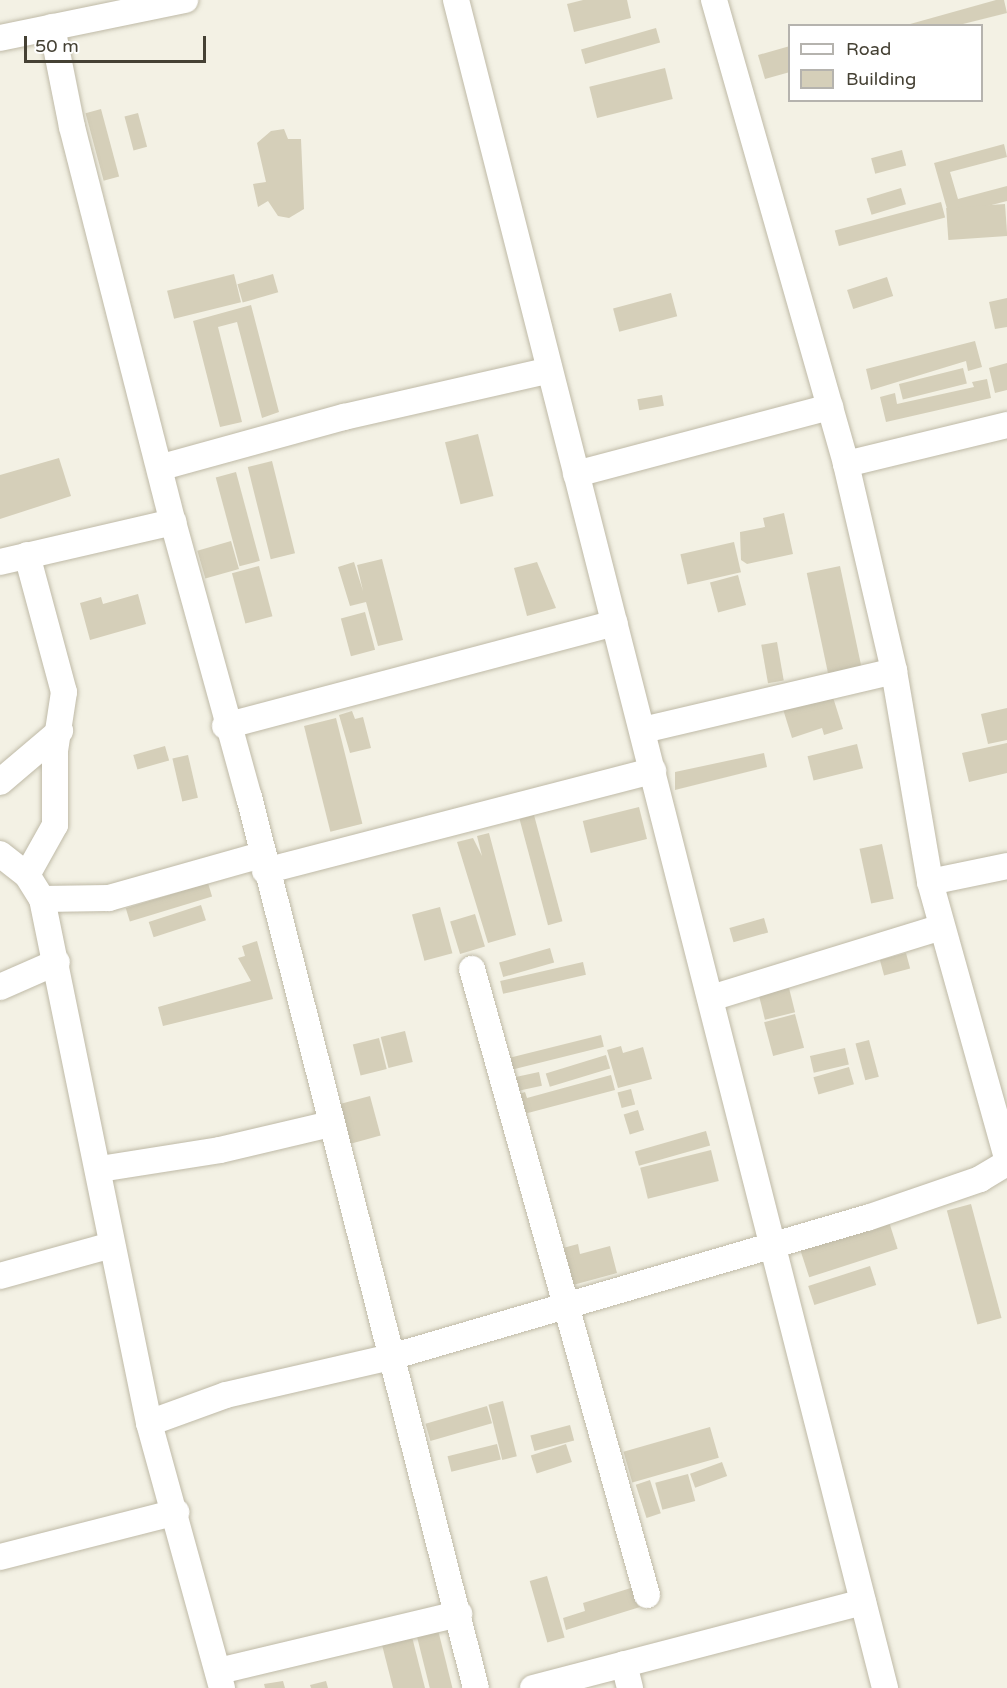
<!DOCTYPE html>
<html>
<head>
<meta charset="utf-8">
<style>
	body { margin:0 }
	#map { position:relative; width:1007px; height:1688px; overflow:hidden; background:#f3f1e4; font-family:"Varela Round",sans-serif }
	div>[style] { position:absolute }
	.building>* { inset:0; background:#d5cfb9; transform-origin:0 0 }
	.roads { filter:drop-shadow(0 0 2px #bfbaa7) drop-shadow(0 0 2px #bfbaa7) }
	.minor>* { height:26px; margin:-13px; padding:0 13px; transform-origin:13px; border-radius:13px; background:#fff }
	span { translate:-50% -50%; white-space:nowrap; text-align:center; line-height:1.15; -webkit-text-stroke:6px #fff; paint-order:stroke }
	.legend { position:absolute; left:788px; top:24px; width:195px; height:78px; box-sizing:border-box; background:#fff; border:2px solid #b5b3ae; margin:0; padding:8px 10px; list-style:none; font-size:18px; color:#454134 }
	.legend li { display:flex; align-items:center; gap:12px; height:30px }
	.legend b { width:30px; border:2px solid #b5b3ae }
	.scale { position:absolute; left:24px; top:36px; width:182px; height:27px; box-sizing:border-box; border:3px solid #454134; border-top:0; padding-left:8px; font-size:18px; line-height:21px; white-space:nowrap; color:#454134; -webkit-text-stroke:4px #fff; paint-order:stroke }
</style>
</head>
<body>
<div id="map">
	<div class="building">
		<div style="clip-path:polygon(583px 0,627px 0,631px 18px,574px 32px,567px 4px)"></div>
		<div style="clip-path:polygon(996px 0,1004px 0,1007px 13px,955px 26px,903px 26px)"></div>
		<div style="left:656px;top:28px;width:15px;height:78px;rotate:74deg"></div>
		<div style="clip-path:polygon(790px 46px,790px 72px,765px 79px,758px 55px)"></div>
		<div style="left:665px;top:68px;width:32px;height:78px;rotate:76deg"></div>
		<div style="left:101px;top:109px;width:70px;height:16px;rotate:75deg"></div>
		<div style="left:138px;top:113px;width:35px;height:14px;rotate:75deg"></div>
		<div style="clip-path:polygon(284px 129px,288px 139px,301px 139px,304px 209px,289px 218px,278px 216px,268px 201px,258px 207px,253px 184px,266px 182px,257px 143px,271px 131px)"></div>
		<div style="clip-path:polygon(1004px 144px,1007px 157px,950px 172px,958px 199px,1007px 186px,1007px 201px,949px 216px,934px 163px)"></div>
		<div style="left:902px;top:150px;width:16px;height:32px;rotate:75deg"></div>
		<div style="left:901px;top:188px;width:17px;height:36px;rotate:73deg"></div>
		<div style="left:941px;top:202px;width:16px;height:110px;rotate:75deg"></div>
		<div style="left:1005px;top:204px;width:32px;height:59px;rotate:86deg"></div>
		<div style="left:234px;top:274px;width:29px;height:69px;rotate:76deg"></div>
		<div style="left:273px;top:274px;width:19px;height:37px;rotate:74deg"></div>
		<div style="left:887px;top:277px;width:20px;height:42px;rotate:72deg"></div>
		<div style="left:671px;top:293px;width:24px;height:60px;rotate:75deg"></div>
		<div style="clip-path:polygon(1007px 298px,1007px 327px,995px 329px,989px 302px)"></div>
		<div style="clip-path:polygon(251px 305px,279px 412px,262px 418px,237px 322px,218px 327px,242px 422px,220px 427px,193px 321px)"></div>
		<div style="clip-path:polygon(975px 341px,982px 367px,968px 371px,966px 361px,871px 390px,866px 369px)"></div>
		<div style="clip-path:polygon(1007px 363px,1007px 390px,995px 393px,989px 368px)"></div>
		<div style="left:963px;top:368px;width:16px;height:66px;rotate:76deg"></div>
		<div style="clip-path:polygon(987px 379px,991px 398px,886px 422px,880px 397px,895px 393px,897px 404px,974px 387px,972px 382px)"></div>
		<div style="left:662px;top:395px;width:11px;height:25px;rotate:80deg"></div>
		<div style="left:478px;top:434px;width:64px;height:34px;rotate:76deg"></div>
		<div style="clip-path:polygon(59px 458px,71px 496px,0 519px,0 475px)"></div>
		<div style="left:272px;top:461px;width:95px;height:25px;rotate:76deg"></div>
		<div style="left:236px;top:472px;width:92px;height:21px;rotate:75deg"></div>
		<div style="clip-path:polygon(784px 513px,793px 554px,747px 564px,741px 560px,740px 532px,765px 527px,763px 518px)"></div>
		<div style="left:231px;top:541px;width:29px;height:35px;rotate:74deg"></div>
		<div style="left:734px;top:542px;width:31px;height:55px;rotate:77deg"></div>
		<div style="clip-path:polygon(382px 559px,403px 640px,378px 646px,366px 602px,350px 606px,338px 567px,354px 562px,363px 591px,357px 565px)"></div>
		<div style="clip-path:polygon(537px 562px,556px 608px,527px 616px,514px 568px)"></div>
		<div style="left:259px;top:566px;width:52px;height:28px;rotate:75deg"></div>
		<div style="left:840px;top:566px;width:105px;height:34px;rotate:78deg"></div>
		<div style="left:738px;top:575px;width:31px;height:29px;rotate:75deg"></div>
		<div style="clip-path:polygon(138px 594px,146px 624px,90px 640px,80px 603px,101px 597px,103px 604px)"></div>
		<div style="left:365px;top:612px;width:39px;height:25px;rotate:75deg"></div>
		<div style="left:777px;top:642px;width:39px;height:16px;rotate:80deg"></div>
		<div style="clip-path:polygon(831px 691px,843px 729px,824px 735px,822px 728px,792px 738px,782px 706px)"></div>
		<div style="clip-path:polygon(1007px 708px,1007px 740px,988px 744px,981px 714px)"></div>
		<div style="clip-path:polygon(352px 711px,355px 719px,363px 717px,371px 748px,350px 753px,339px 715px)"></div>
		<div style="left:336px;top:718px;width:109px;height:33px;rotate:76deg"></div>
		<div style="clip-path:polygon(1007px 743px,1007px 773px,969px 782px,962px 753px)"></div>
		<div style="left:857px;top:744px;width:25px;height:51px;rotate:76deg"></div>
		<div style="left:165px;top:746px;width:15px;height:33px;rotate:74deg"></div>
		<div style="clip-path:polygon(764px 753px,767px 767px,675px 790px,675px 772px)"></div>
		<div style="left:188px;top:755px;width:44px;height:16px;rotate:77deg"></div>
		<div style="left:639px;top:807px;width:33px;height:58px;rotate:76deg"></div>
		<div style="left:534px;top:815px;width:110px;height:15px;rotate:75deg"></div>
		<div style="clip-path:polygon(489px 833px,516px 935px,488px 943px,457px 842px,473px 838px,482px 856px,477px 836px)"></div>
		<div style="left:882px;top:844px;width:56px;height:23px;rotate:78deg"></div>
		<div style="left:208px;top:883px;width:14px;height:86px;rotate:73deg"></div>
		<div style="left:201px;top:905px;width:16px;height:55px;rotate:72deg"></div>
		<div style="left:440px;top:907px;width:48px;height:29px;rotate:75deg"></div>
		<div style="left:475px;top:914px;width:34px;height:26px;rotate:73deg"></div>
		<div style="left:764px;top:918px;width:15px;height:36px;rotate:74deg"></div>
		<div style="clip-path:polygon(257px 941px,273px 999px,163px 1026px,158px 1007px,251px 981px,238px 958px,245px 956px,242px 946px)"></div>
		<div style="left:550px;top:948px;width:15px;height:53px;rotate:74deg"></div>
		<div style="left:906px;top:953px;width:16px;height:27px;rotate:75deg"></div>
		<div style="left:583px;top:962px;width:13px;height:85px;rotate:77deg"></div>
		<div style="left:789px;top:988px;width:25px;height:31px;rotate:76deg"></div>
		<div style="left:795px;top:1014px;width:35px;height:32px;rotate:75deg"></div>
		<div style="left:405px;top:1031px;width:32px;height:25px;rotate:76deg"></div>
		<div style="left:601px;top:1035px;width:12px;height:94px;rotate:76deg"></div>
		<div style="left:379px;top:1038px;width:32px;height:27px;rotate:76deg"></div>
		<div style="left:869px;top:1040px;width:38px;height:14px;rotate:75deg"></div>
		<div style="clip-path:polygon(621px 1046px,623px 1053px,643px 1047px,652px 1079px,618px 1088px,607px 1050px)"></div>
		<div style="left:845px;top:1048px;width:17px;height:36px;rotate:77deg"></div>
		<div style="left:606px;top:1055px;width:14px;height:63px;rotate:73deg"></div>
		<div style="left:849px;top:1067px;width:18px;height:37px;rotate:74deg"></div>
		<div style="left:539px;top:1072px;width:14px;height:25px;rotate:78deg"></div>
		<div style="clip-path:polygon(611px 1075px,615px 1090px,524px 1114px,519px 1094px,525px 1092px,527px 1098px)"></div>
		<div style="left:631px;top:1089px;width:16px;height:14px;rotate:75deg"></div>
		<div style="left:370px;top:1096px;width:41px;height:32px;rotate:75deg"></div>
		<div style="left:638px;top:1110px;width:21px;height:15px;rotate:73deg"></div>
		<div style="left:706px;top:1131px;width:15px;height:74px;rotate:74deg"></div>
		<div style="left:711px;top:1150px;width:32px;height:73px;rotate:76deg"></div>
		<div style="left:971px;top:1204px;width:118px;height:25px;rotate:75deg"></div>
		<div style="left:889px;top:1222px;width:28px;height:93px;rotate:72deg"></div>
		<div style="clip-path:polygon(578px 1244px,580px 1254px,610px 1246px,617px 1273px,573px 1285px,563px 1248px)"></div>
		<div style="left:870px;top:1266px;width:20px;height:65px;rotate:72deg"></div>
		<div style="left:503px;top:1401px;width:57px;height:15px;rotate:76deg"></div>
		<div style="left:487px;top:1406px;width:18px;height:64px;rotate:74deg"></div>
		<div style="left:570px;top:1425px;width:16px;height:41px;rotate:75deg"></div>
		<div style="left:710px;top:1427px;width:32px;height:90px;rotate:74deg"></div>
		<div style="left:497px;top:1444px;width:16px;height:51px;rotate:76deg"></div>
		<div style="left:566px;top:1444px;width:19px;height:37px;rotate:72deg"></div>
		<div style="left:722px;top:1462px;width:15px;height:34px;rotate:70deg"></div>
		<div style="left:688px;top:1474px;width:28px;height:34px;rotate:75deg"></div>
		<div style="left:650px;top:1480px;width:35px;height:15px;rotate:72deg"></div>
		<div style="left:547px;top:1576px;width:64px;height:18px;rotate:74deg"></div>
		<div style="clip-path:polygon(634px 1587px,640px 1607px,566px 1630px,563px 1618px,585px 1611px,583px 1603px)"></div>
		<div style="left:437px;top:1626px;width:64px;height:22px;rotate:76deg"></div>
		<div style="clip-path:polygon(411px 1633px,425px 1688px,393px 1688px,381px 1641px)"></div>
		<div style="clip-path:polygon(283px 1681px,285px 1688px,265px 1688px,264px 1684px)"></div>
		<div style="clip-path:polygon(326px 1681px,328px 1688px,311px 1688px,310px 1685px)"></div>
	</div>
	<div class="roads">
		<div class="minor">
			<div style="left:456px;top:0;width:1742px;rotate:75.74deg"></div>
			<div style="left:714px;top:0;width:482px;rotate:74.1deg"></div>
			<div style="left:846px;top:464px;width:212px;rotate:76.9deg"></div>
			<div style="left:894px;top:671px;width:214px;rotate:80.3deg"></div>
			<div style="left:930px;top:882px;width:79px;rotate:-11.7deg"></div>
			<div style="left:52px;top:27px;width:102px;rotate:78.7deg"></div>
			<div style="left:72px;top:127px;width:408px;rotate:75.7deg"></div>
			<div style="left:173px;top:522px;width:285px;rotate:74.6deg"></div>
			<div style="left:249px;top:797px;width:919px;rotate:75.71deg"></div>
			<div style="left:0;top:38px;width:189px;rotate:-11.6deg"></div>
			<div style="left:846px;top:464px;width:166px;rotate:-13.6deg"></div>
			<div style="left:162px;top:467px;width:189px;rotate:-15.4deg"></div>
			<div style="left:344px;top:417px;width:208px;rotate:-12.8deg"></div>
			<div style="left:576px;top:474px;width:263px;rotate:-14.8deg"></div>
			<div style="left:27px;top:555px;width:142px;rotate:74.9deg"></div>
			<div style="left:64px;top:692px;width:60px;rotate:98.7deg"></div>
			<div style="left:55px;top:751px;width:74px;rotate:90deg"></div>
			<div style="left:55px;top:825px;width:57px;rotate:119.2deg"></div>
			<div style="left:0;top:562px;width:178px;rotate:-13deg"></div>
			<div style="left:225px;top:726px;width:403px;rotate:-14.8deg"></div>
			<div style="left:643px;top:730px;width:258px;rotate:-13.2deg"></div>
			<div style="left:0;top:782px;width:79px;rotate:-40.4deg"></div>
			<div style="left:0;top:854px;width:34px;rotate:38deg"></div>
			<div style="left:27px;top:875px;width:28px;rotate:58deg"></div>
			<div style="left:42px;top:899px;width:535px;rotate:78.46deg"></div>
			<div style="left:149px;top:1423px;width:275px;rotate:74.6deg"></div>
			<div style="left:265px;top:871px;width:401px;rotate:-14.5deg"></div>
			<div style="left:930px;top:882px;width:287px;rotate:74.4deg"></div>
			<div style="left:42px;top:899px;width:67px;rotate:-0.9deg"></div>
			<div style="left:109px;top:898px;width:158px;rotate:-15.8deg"></div>
			<div style="left:472px;top:969px;width:650px;rotate:74.38deg"></div>
			<div style="left:0;top:987px;width:62px;rotate:-23.7deg"></div>
			<div style="left:711px;top:998px;width:239px;rotate:-17.1deg"></div>
			<div style="left:100px;top:1169px;width:121px;rotate:-9deg"></div>
			<div style="left:220px;top:1150px;width:114px;rotate:-13.2deg"></div>
			<div style="left:0;top:1276px;width:116px;rotate:-15.5deg"></div>
			<div style="left:149px;top:1423px;width:82px;rotate:-20deg"></div>
			<div style="left:226px;top:1395px;width:169px;rotate:-13deg"></div>
			<div style="left:391px;top:1357px;width:496px;rotate:-16.3deg"></div>
			<div style="left:867px;top:1218px;width:120px;rotate:-19deg"></div>
			<div style="left:980px;top:1179px;width:31px;rotate:-31deg"></div>
			<div style="left:0;top:1557px;width:182px;rotate:-14.3deg"></div>
			<div style="left:624px;top:1664px;width:25px;rotate:76deg"></div>
			<div style="left:219px;top:1671px;width:247px;rotate:-13.4deg"></div>
			<div style="left:533px;top:1688px;width:341px;rotate:-14.6deg"></div>
		</div>
	</div>
	<ul class="legend">
	<li><b style="height:8px;background:#fff"></b>Road</li>
	<li><b style="height:16px;background:#d5cfb9"></b>Building</li>
	</ul>
	<div class="scale">50 m</div>
</div>
</body>
</html>
